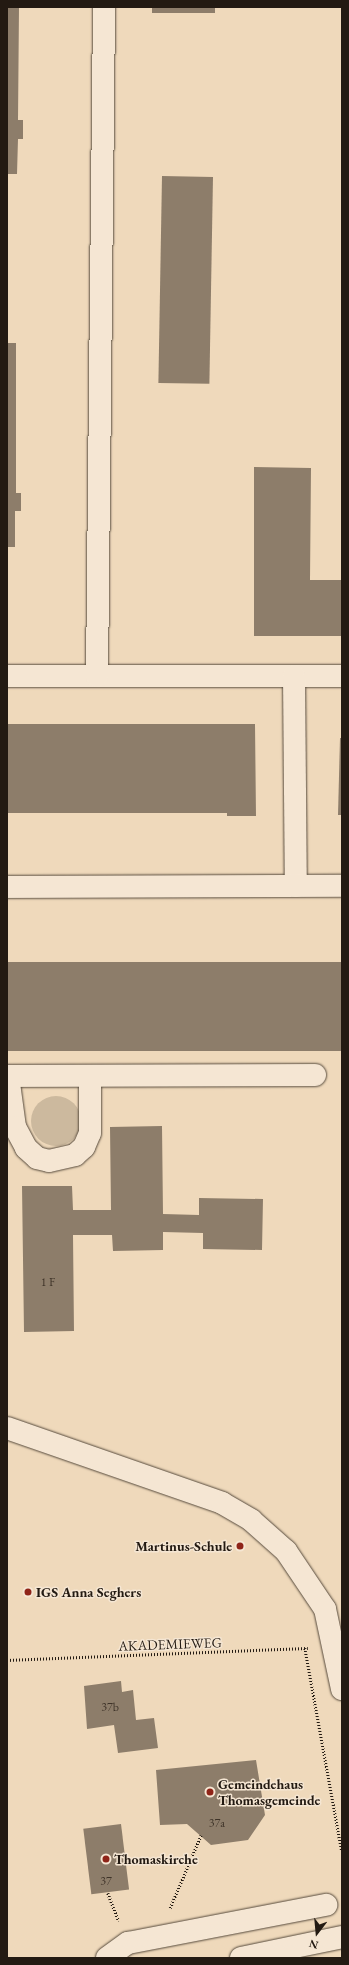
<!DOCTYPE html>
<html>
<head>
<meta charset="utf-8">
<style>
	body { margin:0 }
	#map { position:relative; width:349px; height:1965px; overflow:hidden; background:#efd9bb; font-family:"EB Garamond",serif }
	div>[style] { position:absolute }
	.green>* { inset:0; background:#ccb99e }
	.round { border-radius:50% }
	.building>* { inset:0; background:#8d7d6a; transform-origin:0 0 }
	.path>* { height:2.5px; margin-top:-1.25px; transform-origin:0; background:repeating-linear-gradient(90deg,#231a12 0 1px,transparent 0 3px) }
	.roads { filter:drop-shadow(0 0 1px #564a3c) drop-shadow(0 0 1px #564a3c) }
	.minor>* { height:22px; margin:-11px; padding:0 11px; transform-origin:11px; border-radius:11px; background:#f5e6d3 }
	.dots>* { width:11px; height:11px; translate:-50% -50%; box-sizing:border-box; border:2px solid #f5e6d3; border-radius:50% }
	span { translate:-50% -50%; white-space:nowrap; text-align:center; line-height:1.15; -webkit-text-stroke:3px #f5e6d3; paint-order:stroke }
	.number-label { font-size:12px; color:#3e3328 }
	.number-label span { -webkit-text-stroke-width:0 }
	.poi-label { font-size:14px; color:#231a12; font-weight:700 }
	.right { translate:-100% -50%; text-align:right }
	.left { translate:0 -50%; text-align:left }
	.street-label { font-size:14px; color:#231a12 }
	.frame { position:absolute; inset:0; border:8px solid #231a12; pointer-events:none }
	.north { position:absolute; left:297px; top:1913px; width:40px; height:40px; -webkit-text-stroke:3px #f5e6d3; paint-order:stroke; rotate:196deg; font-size:11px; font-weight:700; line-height:16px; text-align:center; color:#231a12 }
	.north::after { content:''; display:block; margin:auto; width:14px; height:18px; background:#231a12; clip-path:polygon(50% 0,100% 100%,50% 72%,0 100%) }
</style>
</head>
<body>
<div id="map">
	<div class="green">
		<div class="round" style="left:31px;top:1096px;width:50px;height:50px"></div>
	</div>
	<div class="building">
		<div style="clip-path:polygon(7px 7px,19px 7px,18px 120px,23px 120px,23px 139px,18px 139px,17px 174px,7px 174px)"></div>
		<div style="left:152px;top:7px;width:63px;height:6px"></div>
		<div style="left:162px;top:176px;width:51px;height:207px;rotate:1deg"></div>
		<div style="clip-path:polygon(7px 343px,16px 343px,16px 493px,21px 493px,21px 511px,15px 511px,15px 547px,7px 547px)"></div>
		<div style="clip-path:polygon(254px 467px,311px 468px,310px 580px,342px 580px,342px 636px,254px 636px)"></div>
		<div style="clip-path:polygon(7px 724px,255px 724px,256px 816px,227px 816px,227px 813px,7px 813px)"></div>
		<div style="clip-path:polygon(340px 738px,342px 738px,342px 815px,338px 815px)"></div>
		<div style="left:342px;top:962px;width:89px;height:335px;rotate:90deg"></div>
		<div style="clip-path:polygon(162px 1126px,163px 1214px,199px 1215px,199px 1198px,263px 1199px,262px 1250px,203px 1249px,203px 1233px,163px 1232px,163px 1250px,113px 1251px,112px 1235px,73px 1235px,74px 1331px,24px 1332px,22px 1186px,72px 1186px,73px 1210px,111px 1210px,110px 1127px)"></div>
		<div style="clip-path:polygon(121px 1681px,122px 1692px,133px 1690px,136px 1720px,154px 1718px,158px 1748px,118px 1753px,114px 1725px,87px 1729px,84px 1686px)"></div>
		<div style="clip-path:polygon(256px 1760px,265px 1815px,248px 1840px,211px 1845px,187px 1824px,160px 1825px,156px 1770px)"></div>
		<div style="left:121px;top:1824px;width:66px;height:38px;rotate:83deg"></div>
	</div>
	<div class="path">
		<div style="left:305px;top:1648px;width:206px;rotate:79.7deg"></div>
		<div style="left:7px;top:1660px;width:301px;rotate:-2.3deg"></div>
		<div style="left:108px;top:1893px;width:30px;rotate:69deg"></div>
		<div style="left:170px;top:1908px;width:79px;rotate:-67deg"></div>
	</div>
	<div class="roads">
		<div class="minor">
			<div style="left:7px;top:676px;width:335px"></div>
			<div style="left:97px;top:676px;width:669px;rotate:-89.4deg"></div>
			<div style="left:294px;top:676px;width:210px;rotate:89.5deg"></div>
			<div style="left:7px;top:887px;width:335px;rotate:-0.2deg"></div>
			<div style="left:7px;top:1076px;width:308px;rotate:-0.2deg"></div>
			<div style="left:8px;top:1076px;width:51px;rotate:82.2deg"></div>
			<div style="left:15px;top:1127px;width:24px;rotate:62deg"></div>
			<div style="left:26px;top:1148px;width:15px;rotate:42deg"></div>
			<div style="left:37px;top:1158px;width:12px;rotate:14deg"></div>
			<div style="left:49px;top:1161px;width:27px;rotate:-13deg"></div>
			<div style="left:75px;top:1155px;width:12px;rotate:-42deg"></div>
			<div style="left:84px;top:1147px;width:15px;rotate:-67deg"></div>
			<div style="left:90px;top:1133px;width:57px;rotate:-90deg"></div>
			<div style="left:7px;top:1428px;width:228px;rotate:19.2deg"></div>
			<div style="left:222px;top:1503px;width:34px;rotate:30deg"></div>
			<div style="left:251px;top:1520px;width:47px;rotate:41.5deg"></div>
			<div style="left:286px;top:1551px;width:70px;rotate:56.1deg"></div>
			<div style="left:325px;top:1609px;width:82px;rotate:78deg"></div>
			<div style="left:107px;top:1958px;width:26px;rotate:-36deg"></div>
			<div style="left:128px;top:1943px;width:202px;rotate:-10.9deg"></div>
			<div style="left:241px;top:1958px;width:103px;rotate:-11.7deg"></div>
		</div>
	</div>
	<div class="dots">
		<div style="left:240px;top:1546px;background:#8f2418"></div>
		<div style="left:28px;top:1592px;background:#8f2418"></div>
		<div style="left:210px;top:1792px;background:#8f2418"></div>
		<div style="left:106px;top:1859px;background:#8f2418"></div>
	</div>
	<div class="number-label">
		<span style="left:48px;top:1283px">1 F</span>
		<span style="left:110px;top:1708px">37b</span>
		<span style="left:217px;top:1824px">37a</span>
		<span style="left:106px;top:1882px">37</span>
	</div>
	<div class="poi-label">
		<span class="right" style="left:232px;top:1546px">Martinus-Schule</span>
		<span class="left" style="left:36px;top:1592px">IGS Anna Seghers</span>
		<span class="left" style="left:218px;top:1792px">Gemeindehaus<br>Thomasgemeinde</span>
		<span class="left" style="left:114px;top:1859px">Thomaskirche</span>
	</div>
	<div class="street-label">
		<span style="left:170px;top:1644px;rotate:-2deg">AKADEMIEWEG</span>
	</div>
	<div class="frame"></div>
	<div class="north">N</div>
</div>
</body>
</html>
